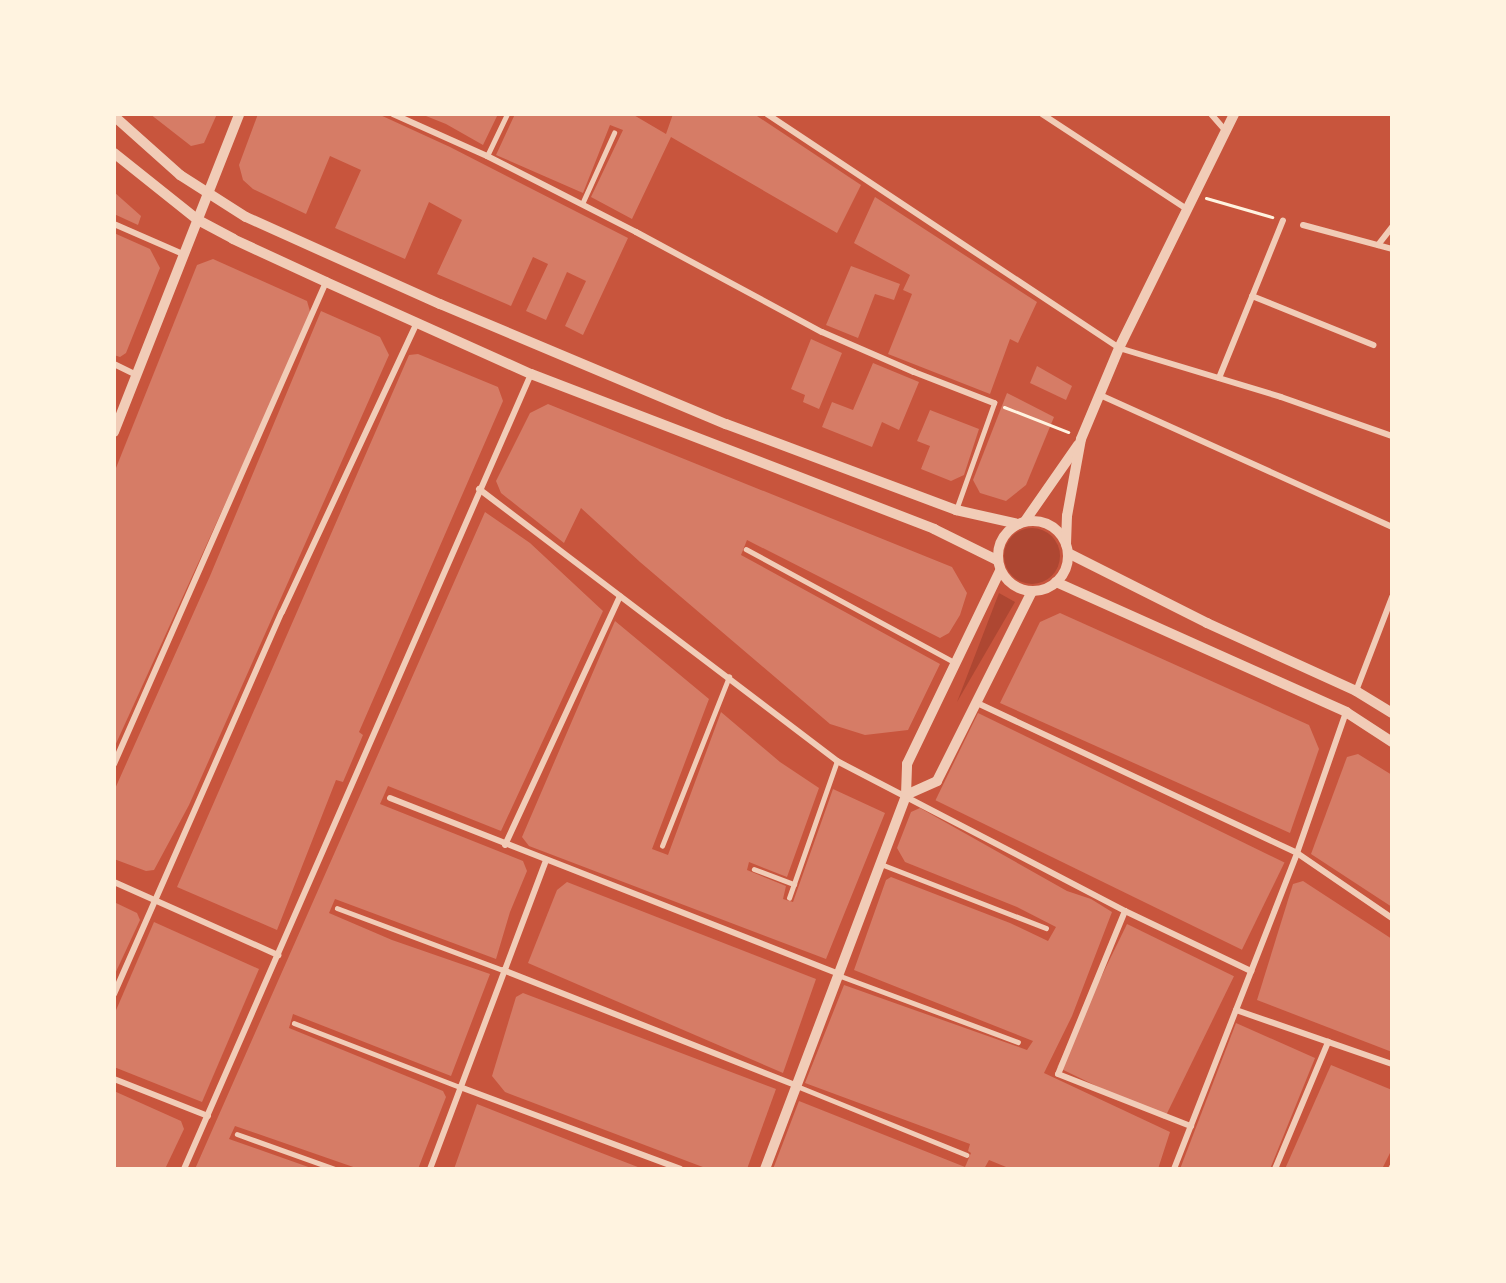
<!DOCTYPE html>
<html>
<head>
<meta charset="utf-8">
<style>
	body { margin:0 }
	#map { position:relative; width:1506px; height:1283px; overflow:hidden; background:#c8553d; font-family:Signika,sans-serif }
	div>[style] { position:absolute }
	.green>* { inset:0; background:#ae4732 }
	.round { border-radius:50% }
	.building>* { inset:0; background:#d67c66; transform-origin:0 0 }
	.path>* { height:3px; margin:-1.5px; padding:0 1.5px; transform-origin:1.5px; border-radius:1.5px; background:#fff3e0 }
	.service>* { height:4.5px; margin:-2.25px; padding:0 2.25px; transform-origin:2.25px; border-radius:2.25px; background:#f1ccb7 }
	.minor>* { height:6px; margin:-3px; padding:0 3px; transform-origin:3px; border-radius:3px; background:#f1ccb7 }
	.tertiary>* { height:10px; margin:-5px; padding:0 5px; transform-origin:5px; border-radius:5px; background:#f1ccb7 }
	.tertiary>.ring { margin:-5px; padding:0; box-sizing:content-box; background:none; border:10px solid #f1ccb7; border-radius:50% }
	span { translate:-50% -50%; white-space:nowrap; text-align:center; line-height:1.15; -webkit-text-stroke:4.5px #fff3e0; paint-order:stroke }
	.frame { position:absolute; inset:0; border:116px solid #fff3e0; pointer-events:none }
</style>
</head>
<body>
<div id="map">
	<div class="green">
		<div class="round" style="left:1004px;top:528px;width:56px;height:56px"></div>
		<div style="clip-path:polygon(999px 593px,1015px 602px,957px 702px)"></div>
	</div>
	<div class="building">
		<div style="clip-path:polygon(150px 114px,217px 114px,204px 143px,191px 146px)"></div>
		<div style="clip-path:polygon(258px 114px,378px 114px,450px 147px,628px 238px,583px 335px,565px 326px,586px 281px,567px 272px,546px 320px,526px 311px,548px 264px,533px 257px,511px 306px,437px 274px,462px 220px,429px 202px,405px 259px,335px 228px,361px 170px,330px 156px,306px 214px,253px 189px,243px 180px,239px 165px)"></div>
		<div style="clip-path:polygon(421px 114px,498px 114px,483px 145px,446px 124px)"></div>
		<div style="clip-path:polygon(515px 114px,632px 114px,666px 134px,673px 114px,754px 114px,861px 185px,837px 233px,671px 137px,632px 219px,591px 197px,623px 130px,610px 125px,583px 193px,496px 155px)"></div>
		<div style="clip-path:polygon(114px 192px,141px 216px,138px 225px,114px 214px)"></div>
		<div style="clip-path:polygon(875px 197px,1037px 302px,1018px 343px,1010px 339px,990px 394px,888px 354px,912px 294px,903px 290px,910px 275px,854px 243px)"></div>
		<div style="clip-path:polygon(114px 233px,150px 249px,160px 268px,126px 353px,120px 357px,114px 355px)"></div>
		<div style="clip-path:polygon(213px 259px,307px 301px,311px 315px,114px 748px,114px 473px,197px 265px)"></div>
		<div style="clip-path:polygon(851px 266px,900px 284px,894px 300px,875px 294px,858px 338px,826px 325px)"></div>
		<div style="clip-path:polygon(321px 311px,380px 337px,389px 355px,189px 805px,154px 870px,146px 871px,114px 859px,114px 791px,210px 576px)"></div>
		<div style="clip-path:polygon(811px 339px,842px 353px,819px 409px,803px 402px,805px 395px,791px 389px)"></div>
		<div style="clip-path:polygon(418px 354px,498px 387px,503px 401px,359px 732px,363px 735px,343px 782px,336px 780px,277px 930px,177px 887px,409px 355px)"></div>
		<div style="clip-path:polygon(873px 363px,919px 382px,899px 430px,882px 422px,872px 447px,822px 427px,832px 402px,853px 410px)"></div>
		<div style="clip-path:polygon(1037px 366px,1072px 386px,1066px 400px,1030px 383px)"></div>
		<div style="clip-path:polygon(1007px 393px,1054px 417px,1026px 485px,1006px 501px,980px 493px,973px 480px)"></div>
		<div style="clip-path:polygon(548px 404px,952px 567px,967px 593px,960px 615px,949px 633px,940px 638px,747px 540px,741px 555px,940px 664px,908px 730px,865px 735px,830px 724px,640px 562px,581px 508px,564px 543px,501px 493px,496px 481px,530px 413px)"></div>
		<div style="clip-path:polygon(930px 410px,979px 429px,964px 475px,951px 481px,921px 469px,930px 446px,917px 441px)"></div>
		<div style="clip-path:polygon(485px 512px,530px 543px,603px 611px,501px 831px,388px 786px,380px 804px,523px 861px,527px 871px,510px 912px,496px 959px,335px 899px,329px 913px,392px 940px,490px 974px,451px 1076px,293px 1014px,289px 1028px,443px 1091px,446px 1097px,418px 1169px,359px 1169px,235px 1126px,229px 1139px,314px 1169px,195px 1169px)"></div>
		<div style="clip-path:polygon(1060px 613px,1309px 725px,1319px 749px,1290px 833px,1000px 703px,1040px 622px)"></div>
		<div style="clip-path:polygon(615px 621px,709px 699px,652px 849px,668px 855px,721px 712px,780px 762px,819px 788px,787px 877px,749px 862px,747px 870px,786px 886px,783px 899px,793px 902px,833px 789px,885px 813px,826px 959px,529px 846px,522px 837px)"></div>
		<div style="left:978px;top:713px;width:341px;height:97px;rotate:26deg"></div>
		<div style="clip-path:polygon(1358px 754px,1392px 775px,1392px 907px,1311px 854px,1347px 757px)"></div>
		<div style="clip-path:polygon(920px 808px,1067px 891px,1091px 899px,1112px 912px,1072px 1016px,1044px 1073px,1170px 1132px,1158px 1169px,1011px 1169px,989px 1160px,984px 1169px,773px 1169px,799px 1101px,965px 1167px,971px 1153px,968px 1151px,970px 1144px,805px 1083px,844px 985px,1027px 1050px,1033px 1041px,854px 970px,886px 880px,891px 877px,1010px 923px,1048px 941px,1056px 927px,1017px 907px,905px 862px,897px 848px,911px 812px)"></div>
		<div style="clip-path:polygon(1303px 881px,1392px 939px,1392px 1052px,1257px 1000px,1293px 884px)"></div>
		<div style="clip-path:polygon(567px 882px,816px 979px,783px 1073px,528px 963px,557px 890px)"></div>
		<div style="clip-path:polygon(114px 902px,137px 913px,140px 920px,114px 976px)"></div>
		<div style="clip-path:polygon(154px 922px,259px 969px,202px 1102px,114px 1067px,114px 1015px)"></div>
		<div style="left:1127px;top:924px;width:119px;height:159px;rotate:26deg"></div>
		<div style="clip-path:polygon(523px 993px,776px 1089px,747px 1169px,708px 1169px,505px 1092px,492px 1076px,516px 997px)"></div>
		<div style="clip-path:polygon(1236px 1023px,1315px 1058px,1270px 1169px,1180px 1169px)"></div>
		<div style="clip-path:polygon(1331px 1065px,1392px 1090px,1392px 1149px,1382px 1169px,1285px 1169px)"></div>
		<div style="clip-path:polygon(114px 1091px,181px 1121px,184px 1129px,165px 1169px,114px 1169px)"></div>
		<div style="clip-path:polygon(477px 1104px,586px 1147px,643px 1169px,454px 1169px)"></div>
	</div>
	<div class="path">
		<div style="left:1206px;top:198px;width:69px;rotate:16.1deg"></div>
		<div style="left:1004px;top:407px;width:69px;rotate:21.3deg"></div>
	</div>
	<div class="service">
		<div style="left:487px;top:156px;width:47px;rotate:-64.5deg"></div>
		<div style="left:582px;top:204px;width:78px;rotate:-65.7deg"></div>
		<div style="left:956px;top:510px;width:114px;rotate:-70.4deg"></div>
		<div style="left:746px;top:549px;width:239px;rotate:28.5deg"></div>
		<div style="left:662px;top:846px;width:182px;rotate:-68.4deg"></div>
		<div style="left:881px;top:864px;width:177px;rotate:21.2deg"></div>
		<div style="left:754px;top:869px;width:43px;rotate:20.6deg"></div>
		<div style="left:789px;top:898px;width:145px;rotate:-70.7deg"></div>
		<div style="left:337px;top:908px;width:177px;rotate:20.5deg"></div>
		<div style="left:838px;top:975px;width:192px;rotate:20.4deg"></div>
		<div style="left:294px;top:1023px;width:178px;rotate:21.1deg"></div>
		<div style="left:797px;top:1086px;width:183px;rotate:22.1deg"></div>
		<div style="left:237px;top:1134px;width:104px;rotate:19.7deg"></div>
	</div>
	<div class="minor">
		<div style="left:393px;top:114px;width:103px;rotate:24.1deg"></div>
		<div style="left:487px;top:156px;width:167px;rotate:27deg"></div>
		<div style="left:636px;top:232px;width:211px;rotate:28.3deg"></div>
		<div style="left:822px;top:332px;width:100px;rotate:23.5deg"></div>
		<div style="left:914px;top:372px;width:86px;rotate:21.2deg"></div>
		<div style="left:767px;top:114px;width:423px;rotate:33.6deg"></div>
		<div style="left:1119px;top:348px;width:169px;rotate:16.8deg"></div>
		<div style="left:1281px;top:397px;width:118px;rotate:19.4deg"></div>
		<div style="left:1042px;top:114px;width:175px;rotate:33.3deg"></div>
		<div style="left:1211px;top:114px;width:21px;rotate:49deg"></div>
		<div style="left:114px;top:224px;width:75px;rotate:23.5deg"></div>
		<div style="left:1303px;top:225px;width:92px;rotate:15.1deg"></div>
		<div style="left:1378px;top:245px;width:23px;rotate:-52deg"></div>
		<div style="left:1252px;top:296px;width:131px;rotate:22deg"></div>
		<div style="left:114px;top:364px;width:25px;rotate:26deg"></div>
		<div style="left:1219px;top:378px;width:170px;rotate:-67.9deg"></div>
		<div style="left:1100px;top:395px;width:320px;rotate:24.3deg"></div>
		<div style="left:479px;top:489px;width:450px;rotate:37.2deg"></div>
		<div style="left:837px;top:761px;width:325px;rotate:27.5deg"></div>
		<div style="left:1125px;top:911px;width:140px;rotate:25.5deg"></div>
		<div style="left:1356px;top:691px;width:101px;rotate:-69deg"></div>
		<div style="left:975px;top:702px;width:356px;rotate:25.1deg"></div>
		<div style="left:1297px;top:853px;width:115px;rotate:34.4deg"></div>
		<div style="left:114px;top:764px;width:527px;rotate:-66.26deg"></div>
		<div style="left:390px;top:798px;width:481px;rotate:21.4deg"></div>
		<div style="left:505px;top:845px;width:274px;rotate:-65.2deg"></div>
		<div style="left:114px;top:882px;width:180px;rotate:24deg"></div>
		<div style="left:1125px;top:911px;width:176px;rotate:112.3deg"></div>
		<div style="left:1058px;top:1074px;width:143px;rotate:21.4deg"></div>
		<div style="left:503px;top:970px;width:316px;rotate:21.5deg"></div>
		<div style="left:114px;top:994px;width:417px;rotate:-66.3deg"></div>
		<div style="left:282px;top:612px;width:319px;rotate:-65deg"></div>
		<div style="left:1236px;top:1010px;width:165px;rotate:19.1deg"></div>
		<div style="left:114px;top:1079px;width:101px;rotate:21.5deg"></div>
		<div style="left:460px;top:1087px;width:235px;rotate:20.4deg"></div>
		<div style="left:184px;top:1169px;width:867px;rotate:-66.42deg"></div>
		<div style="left:430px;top:1169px;width:330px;rotate:-69.4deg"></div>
		<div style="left:1174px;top:1169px;width:339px;rotate:-68.7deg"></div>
		<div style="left:1297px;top:853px;width:149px;rotate:-70.8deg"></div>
		<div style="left:1275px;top:1169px;width:138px;rotate:-67.3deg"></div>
		<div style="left:1391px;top:1169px;width:2px;rotate:-63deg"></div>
	</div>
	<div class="tertiary">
		<div style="left:114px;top:116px;width:89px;rotate:41.8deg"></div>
		<div style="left:180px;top:175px;width:78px;rotate:32.5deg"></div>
		<div style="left:246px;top:217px;width:213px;rotate:24.2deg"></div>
		<div style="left:440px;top:304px;width:310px;rotate:22.8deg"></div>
		<div style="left:726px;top:424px;width:246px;rotate:20.5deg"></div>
		<div style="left:956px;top:510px;width:64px;rotate:12.7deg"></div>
		<div style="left:114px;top:153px;width:107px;rotate:38.6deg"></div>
		<div style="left:198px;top:220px;width:40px;rotate:28deg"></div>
		<div style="left:233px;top:239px;width:102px;rotate:24.8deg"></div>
		<div style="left:326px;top:282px;width:225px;rotate:24.2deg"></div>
		<div style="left:531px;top:374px;width:432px;rotate:21deg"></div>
		<div style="left:934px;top:529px;width:70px;rotate:26.2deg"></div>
		<div style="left:114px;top:432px;width:342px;rotate:-68.5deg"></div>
		<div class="ring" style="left:998px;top:521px;width:60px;height:60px"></div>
		<div style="left:1025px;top:521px;width:93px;rotate:-55.1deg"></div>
		<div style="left:1066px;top:544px;width:28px;rotate:-88deg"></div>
		<div style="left:1067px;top:516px;width:78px;rotate:-79.7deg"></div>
		<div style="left:1081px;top:439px;width:99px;rotate:-67.3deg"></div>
		<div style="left:1119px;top:348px;width:261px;rotate:-63.8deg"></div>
		<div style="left:1068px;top:553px;width:156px;rotate:26.7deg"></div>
		<div style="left:1207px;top:623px;width:164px;rotate:24.5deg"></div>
		<div style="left:1356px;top:691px;width:42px;rotate:31.4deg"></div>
		<div style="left:1056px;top:582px;width:318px;rotate:24.1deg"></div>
		<div style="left:1346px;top:712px;width:55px;rotate:33.1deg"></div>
		<div style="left:906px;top:795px;width:34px;rotate:-24deg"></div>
		<div style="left:937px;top:781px;width:212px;rotate:-63.4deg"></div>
		<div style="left:765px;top:1169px;width:400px;rotate:-69.3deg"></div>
		<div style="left:906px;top:795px;width:31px;rotate:-88deg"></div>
		<div style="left:907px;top:764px;width:214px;rotate:-64.3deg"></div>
	</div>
	<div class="frame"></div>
</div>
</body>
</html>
